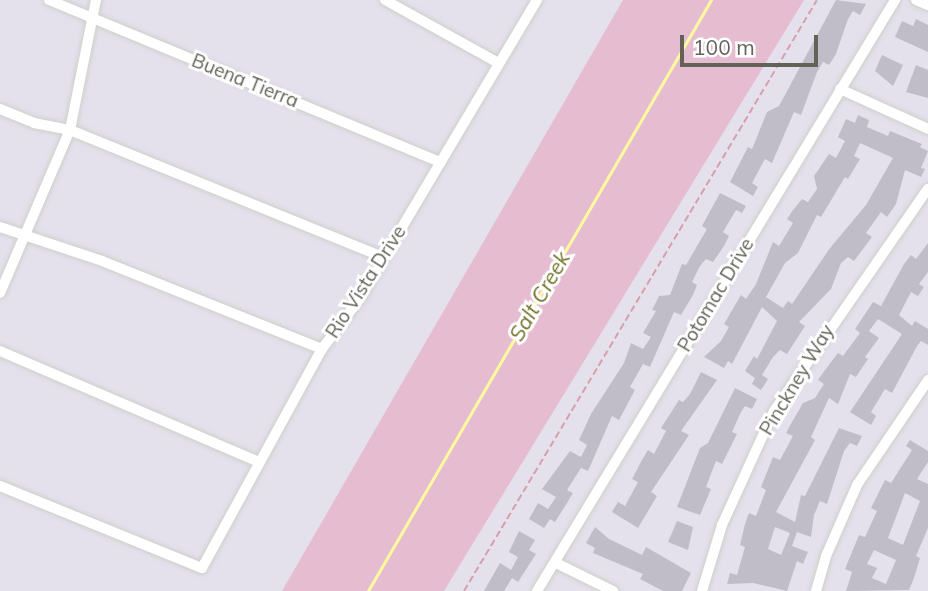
<!DOCTYPE html>
<html>
<head>
<meta charset="utf-8">
<style>
	body { margin:0 }
	#map { position:relative; width:928px; height:591px; overflow:hidden; background:#e4e1ed; font-family:Mulish,sans-serif }
	div>[style] { position:absolute }
	.green>* { inset:0; background:#e5bcd0 }
	.stream>* { height:2.5px; margin:-1.25px; padding:0 1.25px; transform-origin:1.25px; border-radius:1.25px; background:#fffa9f }
	.building>* { inset:0; background:#c0bdc8 }
	.path>* { height:2px; margin-top:-1px; transform-origin:0; background:repeating-linear-gradient(90deg,#d79fac 0 7px,transparent 0 10.5px) }
	.roads { filter:drop-shadow(0 0 2px #cecfc8) drop-shadow(0 0 2px #cecfc8) }
	.street>* { height:10px; margin:-5px; padding:0 5px; transform-origin:5px; border-radius:5px; background:#fff }
	span { translate:-50% -50%; white-space:nowrap; text-align:center; line-height:1.15; -webkit-text-stroke:6px #fff; paint-order:stroke }
	.street-label { font-size:19px; color:#626259 }
	.water-label { font-size:21px; color:#72732b; font-style:italic }
	.scale { position:absolute; left:680px; top:35px; width:138px; height:32px; box-sizing:border-box; border:4px solid #626259; border-top:0; padding-left:9px; font-size:21px; line-height:24px; white-space:nowrap; color:#626259; -webkit-text-stroke:5px #fff; paint-order:stroke }
</style>
</head>
<body>
<div id="map">
	<div class="green">
		<div style="clip-path:polygon(623px 0,804px 0,444px 591px,282px 591px)"></div>
	</div>
	<div class="stream">
		<div style="left:368px;top:591px;width:683px;rotate:-59.87deg"></div>
	</div>
	<div class="building">
		<div style="clip-path:polygon(836px 0,866px 4px,860px 15px,853px 11px,848px 19px,836px 54px,829px 65px,823px 62px,817px 72px,801px 115px,794px 112px,772px 163px,765px 159px,752px 183px,758px 187px,753px 196px,730px 182px,748px 147px,752px 149px,767px 112px,779px 106px)"></div>
		<div style="clip-path:polygon(916px 19px,928px 25px,928px 52px,895px 37px,902px 21px,913px 26px)"></div>
		<div style="clip-path:polygon(882px 55px,903px 65px,893px 86px,875px 71px)"></div>
		<div style="clip-path:polygon(916px 65px,928px 70px,928px 98px,906px 92px)"></div>
		<div style="clip-path:polygon(evenodd,858px 115px,869px 120px,867px 127px,888px 136px,890px 131px,922px 144px,920px 147px,928px 151px,921px 168px,925px 169px,921px 177px,905px 170px,896px 204px,887px 217px,881px 212px,866px 233px,872px 237px,854px 261px,848px 257px,841px 263px,831px 289px,799px 322px,805px 326px,787px 354px,780px 350px,773px 357px,762px 375px,768px 379px,761px 390px,752px 384px,755px 378px,745px 371px,754px 356px,757px 359px,777px 321px,762px 307px,732px 364px,728px 361px,724px 368px,704px 357px,721px 341px,729px 327px,724px 324px,741px 295px,746px 299px,756px 284px,773px 242px,779px 246px,793px 223px,787px 219px,793px 210px,802px 199px,808px 202px,817px 189px,814px 176px,829px 154px,836px 158px,845px 141px,838px 137px,846px 119px,855px 123px,858px 115px,860px 143px,893px 158px,866px 205px,830px 248px,792px 304px,788px 301px,783px 308px,766px 297px,785px 263px,798px 253px,817px 215px,821px 217px,845px 177px,848px 179px,860px 159px,854px 156px,860px 143px)"></div>
		<div style="clip-path:polygon(720px 193px,746px 206px,742px 213px,736px 210px,723px 232px,729px 236px,724px 246px,713px 262px,706px 259px,700px 266px,692px 282px,697px 285px,693px 295px,681px 315px,674px 312px,650px 367px,643px 364px,630px 387px,635px 390px,619px 420px,612px 416px,588px 471px,581px 468px,567px 490px,573px 493px,567px 503px,555px 522px,550px 519px,544px 528px,529px 519px,538px 503px,548px 509px,556px 497px,542px 489px,570px 451px,581px 457px,587px 445px,579px 440px,591px 414px,624px 363px,631px 343px,643px 349px,651px 337px,643px 333px,656px 311px,652px 310px,659px 296px,670px 295px,682px 264px,686px 265px,707px 229px,702px 226px)"></div>
		<div style="clip-path:polygon(evenodd,928px 243px,928px 272px,919px 284px,924px 287px,918px 296px,911px 292px,899px 315px,912px 326px,915px 321px,928px 329px,928px 345px,921px 341px,917px 346px,892px 393px,885px 389px,871px 412px,876px 416px,871px 425px,850px 412px,902px 334px,878px 319px,869px 331px,879px 338px,865px 357px,868px 359px,856px 377px,850px 374px,838px 404px,829px 398px,811px 437px,815px 440px,776px 512px,795px 522px,801px 495px,805px 496px,839px 428px,862px 436px,857px 446px,850px 443px,844px 451px,827px 504px,820px 501px,814px 515px,811px 537px,797px 532px,792px 546px,808px 552px,803px 564px,797px 561px,787px 591px,753px 583px,727px 584px,730px 573px,737px 575px,745px 547px,740px 545px,745px 524px,749px 513px,756px 516px,766px 490px,761px 487px,773px 457px,780px 460px,793px 436px,786px 433px,792px 422px,803px 403px,815px 398px,824px 384px,818px 380px,825px 370px,838px 353px,843px 356px,860px 333px,855px 329px,873px 302px,881px 306px,904px 264px,911px 255px,916px 259px,928px 243px,775px 527px,790px 533px,781px 555px,768px 549px,775px 527px)"></div>
		<div style="clip-path:polygon(701px 372px,717px 380px,681px 431px,689px 435px,651px 492px,657px 496px,638px 528px,612px 512px,618px 502px,625px 506px,638px 482px,632px 479px,642px 460px,648px 450px,654px 454px,666px 431px,661px 428px,679px 400px,683px 402px,690px 394px)"></div>
		<div style="clip-path:polygon(735px 388px,757px 399px,752px 409px,745px 406px,741px 412px,732px 432px,737px 434px,722px 464px,716px 461px,706px 487px,711px 489px,700px 515px,677px 507px,700px 448px,708px 443px)"></div>
		<div style="clip-path:polygon(evenodd,910px 440px,928px 451px,928px 462px,917px 479px,928px 484px,928px 528px,916px 556px,920px 558px,914px 578px,909px 590px,846px 591px,852px 572px,845px 569px,859px 535px,865px 537px,877px 511px,871px 508px,885px 480px,891px 483px,912px 450px,906px 446px,910px 440px,905px 493px,920px 501px,903px 545px,888px 538px,905px 493px,910px 440px,874px 550px,896px 560px,886px 584px,872px 578px,877px 568px,867px 564px,874px 550px)"></div>
		<div style="clip-path:polygon(677px 521px,693px 527px,688px 550px,668px 542px)"></div>
		<div style="clip-path:polygon(595px 527px,609px 539px,642px 555px,646px 547px,691px 573px,682px 591px,663px 591px,640px 579px,643px 574px,593px 553px,595px 548px,586px 543px)"></div>
		<div style="clip-path:polygon(519px 531px,535px 540px,529px 550px,536px 554px,518px 582px,512px 578px,504px 591px,484px 591px,500px 563px,511px 570px,518px 557px,509px 552px)"></div>
	</div>
	<div class="path">
		<div style="left:464px;top:591px;width:688px;rotate:-59.15deg"></div>
	</div>
	<div class="roads">
		<div class="street">
			<div style="left:49px;top:0;width:424px;rotate:22.5deg"></div>
			<div style="left:385px;top:0;width:129px;rotate:29.1deg"></div>
			<div style="left:916px;top:0;width:13px;rotate:23deg"></div>
			<div style="left:840px;top:89px;width:97px;rotate:24.4deg"></div>
			<div style="left:0;top:109px;width:37px;rotate:22deg"></div>
			<div style="left:34px;top:123px;width:37px;rotate:11deg"></div>
			<div style="left:70px;top:130px;width:338px;rotate:22.1deg"></div>
			<div style="left:0;top:227px;width:108px;rotate:18.4deg"></div>
			<div style="left:102px;top:261px;width:237px;rotate:21.8deg"></div>
			<div style="left:0;top:293px;width:177px;rotate:-66.8deg"></div>
			<div style="left:70px;top:130px;width:133px;rotate:-78.7deg"></div>
			<div style="left:0;top:351px;width:282px;rotate:23.2deg"></div>
			<div style="left:0;top:486px;width:218px;rotate:22.1deg"></div>
			<div style="left:202px;top:568px;width:250px;rotate:-61.3deg"></div>
			<div style="left:322px;top:349px;width:64px;rotate:-53.3deg"></div>
			<div style="left:360px;top:298px;width:347px;rotate:-59.3deg"></div>
			<div style="left:556px;top:563px;width:64px;rotate:26.2deg"></div>
			<div style="left:537px;top:591px;width:691px;rotate:-58.79deg"></div>
			<div style="left:702px;top:591px;width:69px;rotate:-73.1deg"></div>
			<div style="left:722px;top:525px;width:125px;rotate:-65.5deg"></div>
			<div style="left:774px;top:411px;width:270px;rotate:-55.3deg"></div>
			<div style="left:816px;top:591px;width:36px;rotate:-74deg"></div>
			<div style="left:826px;top:556px;width:77px;rotate:-66.4deg"></div>
			<div style="left:857px;top:485px;width:127px;rotate:-55.9deg"></div>
		</div>
	</div>
	<div class="street-label">
		<span style="left:245px;top:81px;rotate:22deg">Buena Tierra</span>
		<span style="left:366px;top:282px;rotate:-57deg">Rio Vista Drive</span>
		<span style="left:716px;top:295px;rotate:-59deg">Potomac Drive</span>
		<span style="left:797px;top:380px;rotate:-59deg">Pinckney Way</span>
	</div>
	<div class="water-label">
		<span style="left:539px;top:296px;rotate:-60deg">Salt Creek</span>
	</div>
	<div class="scale">100 m</div>
</div>
</body>
</html>
